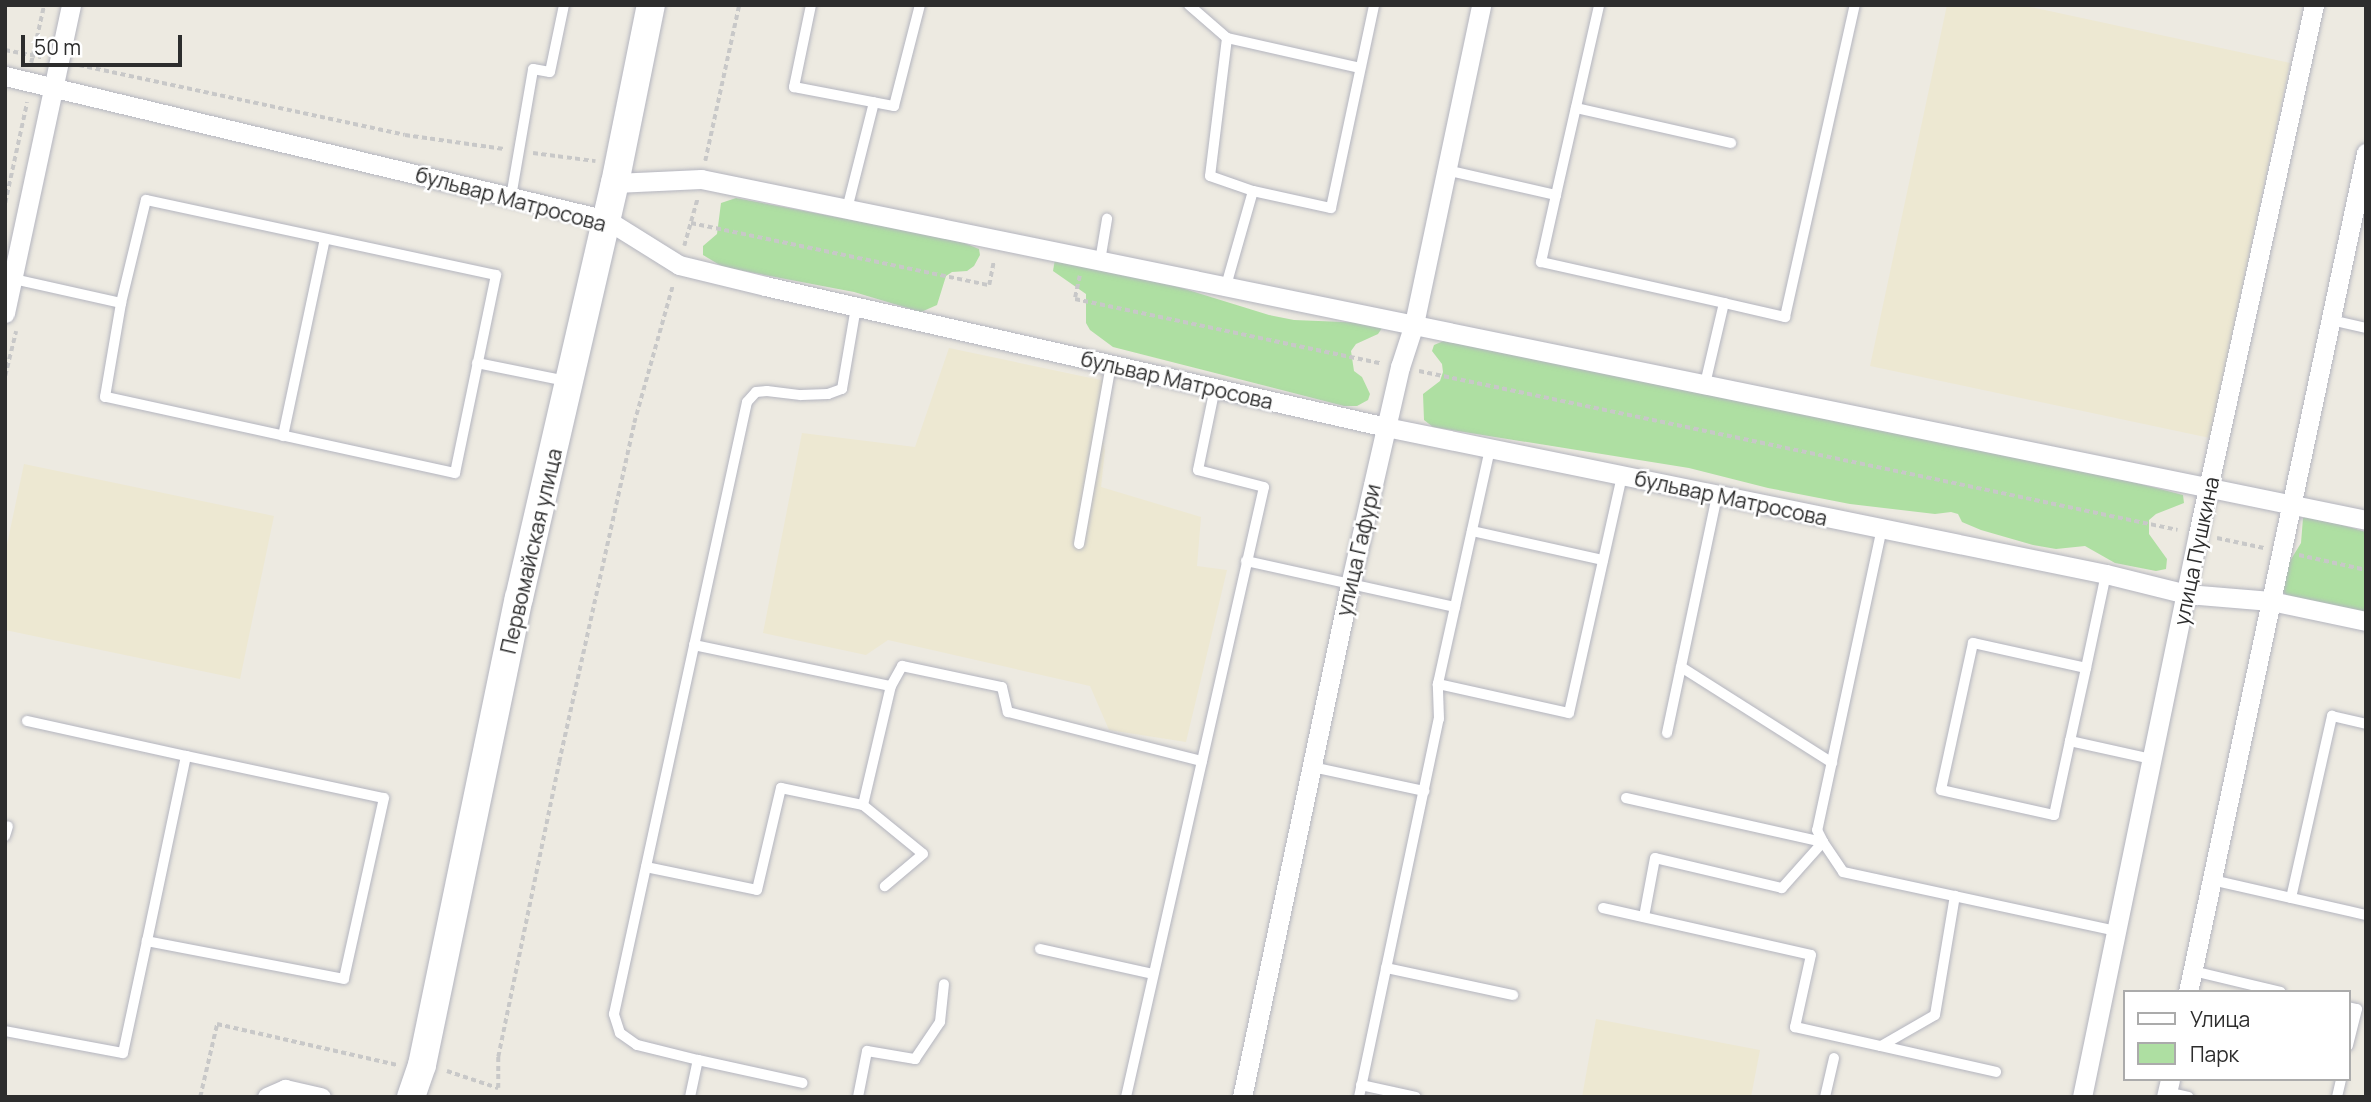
<!DOCTYPE html>
<html>
<head>
<meta charset="utf-8">
<style>
	body { margin:0 }
	#map { position:relative; width:2371px; height:1102px; overflow:hidden; background:#edeae1; font-family:Manrope,sans-serif }
	div>[style] { position:absolute }
	.education>* { inset:0; background:#ede8d2 }
	.green>* { inset:0; background:#aedfa2 }
	.path>* { height:3.5px; margin-top:-1.75px; transform-origin:0; background:repeating-linear-gradient(90deg,#c8c8c8 0 5px,transparent 0 8.5px) }
	.roads { filter:drop-shadow(0 0 2px #b4b5bf) drop-shadow(0 0 2px #b4b5bf) }
	.lane>* { height:10px; margin:-5px; padding:0 5px; transform-origin:5px; border-radius:5px; background:#fff }
	.street>* { height:19px; margin:-9.5px; padding:0 9.5px; transform-origin:9.5px; border-radius:9.5px; background:#fff }
	.secondary>* { height:28px; margin:-14px; padding:0 14px; transform-origin:14px; border-radius:14px; background:#fff }
	span { translate:-50% -50%; white-space:nowrap; text-align:center; line-height:1.15; -webkit-text-stroke:5px #fff; paint-order:stroke }
	.street-label { font-size:21px; color:#2d2d2d }
	.frame { position:absolute; inset:0; border:7px solid #2d2d2d; pointer-events:none }
	.legend { position:absolute; left:2123px; top:990px; width:228px; height:91px; box-sizing:border-box; background:#fff; border:2px solid #ababab; margin:0; padding:9px 12px; list-style:none; font-size:21px; color:#2d2d2d }
	.legend li { display:flex; align-items:center; gap:14px; height:35px }
	.legend b { width:35px; border:2px solid #ababab }
	.scale { position:absolute; left:21px; top:35px; width:161px; height:32px; box-sizing:border-box; border:4px solid #2d2d2d; border-top:0; padding-left:9px; font-size:21px; line-height:24px; white-space:nowrap; color:#2d2d2d; -webkit-text-stroke:5px #fff; paint-order:stroke }
</style>
</head>
<body>
<div id="map">
	<div class="education">
		<div style="clip-path:polygon(1947px 5px,2021px 5px,2290px 63px,2210px 438px,1870px 366px)"></div>
		<div style="clip-path:polygon(949px 348px,1110px 382px,1101px 431px,1105px 450px,1101px 487px,1201px 517px,1197px 566px,1227px 570px,1186px 742px,1109px 730px,1090px 686px,888px 640px,866px 655px,763px 633px,802px 433px,915px 447px)"></div>
		<div style="clip-path:polygon(24px 464px,274px 516px,240px 679px,5px 630px,5px 554px)"></div>
		<div style="clip-path:polygon(1596px 1019px,1760px 1050px,1751px 1097px,1582px 1097px)"></div>
	</div>
	<div class="green">
		<div style="clip-path:polygon(736px 198px,957px 240px,979px 249px,980px 255px,974px 266px,967px 271px,952px 272px,946px 276px,937px 305px,921px 312px,854px 292px,723px 267px,703px 255px,703px 246px,717px 234px,721px 203px)"></div>
		<div style="clip-path:polygon(1055px 259px,1172px 285px,1269px 315px,1294px 320px,1368px 323px,1382px 328px,1378px 334px,1356px 344px,1351px 351px,1354px 371px,1362px 377px,1370px 394px,1368px 400px,1357px 406px,1344px 406px,1113px 347px,1090px 330px,1086px 323px,1086px 294px,1053px 271px)"></div>
		<div style="clip-path:polygon(1446px 340px,2129px 481px,2183px 495px,2184px 503px,2156px 514px,2149px 520px,2149px 534px,2167px 559px,2166px 569px,2156px 571px,2115px 563px,2085px 546px,2056px 549px,2033px 545px,1981px 530px,1962px 522px,1958px 514px,1951px 512px,1935px 514px,1850px 504px,1768px 488px,1689px 468px,1433px 427px,1424px 420px,1423px 394px,1440px 381px,1443px 372px,1442px 364px,1432px 351px,1434px 345px)"></div>
		<div style="clip-path:polygon(2308px 515px,2366px 532px,2366px 614px,2289px 597px,2280px 590px,2285px 569px,2301px 543px,2303px 518px)"></div>
	</div>
	<div class="path">
		<div style="left:5px;top:50px;width:37px;rotate:11deg"></div>
		<div style="left:31px;top:63px;width:59px;rotate:-77.4deg"></div>
		<div style="left:79px;top:65px;width:333px;rotate:12.1deg"></div>
		<div style="left:405px;top:135px;width:100px;rotate:8deg"></div>
		<div style="left:533px;top:153px;width:63px;rotate:7.4deg"></div>
		<div style="left:705px;top:161px;width:160px;rotate:-77.7deg"></div>
		<div style="left:5px;top:203px;width:103px;rotate:-77.7deg"></div>
		<div style="left:691px;top:223px;width:304px;rotate:11.8deg"></div>
		<div style="left:989px;top:285px;width:25px;rotate:-79deg"></div>
		<div style="left:684px;top:246px;width:48px;rotate:-74.2deg"></div>
		<div style="left:1080px;top:276px;width:24px;rotate:102deg"></div>
		<div style="left:1075px;top:299px;width:312px;rotate:11.9deg"></div>
		<div style="left:1419px;top:371px;width:775px;rotate:11.83deg"></div>
		<div style="left:5px;top:376px;width:46px;rotate:-76.3deg"></div>
		<div style="left:2217px;top:538px;width:48px;rotate:12deg"></div>
		<div style="left:2299px;top:555px;width:69px;rotate:12.6deg"></div>
		<div style="left:447px;top:1071px;width:54px;rotate:18.4deg"></div>
		<div style="left:498px;top:1088px;width:31px;rotate:-90deg"></div>
		<div style="left:498px;top:1057px;width:301px;rotate:-78.3deg"></div>
		<div style="left:559px;top:762px;width:347px;rotate:-77.5deg"></div>
		<div style="left:634px;top:423px;width:144px;rotate:-74.3deg"></div>
		<div style="left:200px;top:1097px;width:75px;rotate:-76.9deg"></div>
		<div style="left:217px;top:1024px;width:186px;rotate:12.8deg"></div>
	</div>
	<div class="roads">
		<div class="lane">
			<div style="left:811px;top:5px;width:84px;rotate:101.7deg"></div>
			<div style="left:794px;top:87px;width:102px;rotate:10.8deg"></div>
			<div style="left:894px;top:106px;width:104px;rotate:-75.6deg"></div>
			<div style="left:1189px;top:5px;width:50px;rotate:41deg"></div>
			<div style="left:1227px;top:38px;width:139px;rotate:97deg"></div>
			<div style="left:1210px;top:176px;width:46px;rotate:19.2deg"></div>
			<div style="left:1253px;top:191px;width:99px;rotate:105.9deg"></div>
			<div style="left:1227px;top:38px;width:136px;rotate:12.7deg"></div>
			<div style="left:1576px;top:108px;width:159px;rotate:12.7deg"></div>
			<div style="left:1446px;top:170px;width:113px;rotate:12.8deg"></div>
			<div style="left:1556px;top:195px;width:195px;rotate:-77.2deg"></div>
			<div style="left:1253px;top:191px;width:80px;rotate:12.3deg"></div>
			<div style="left:1331px;top:208px;width:208px;rotate:-78deg"></div>
			<div style="left:1556px;top:195px;width:69px;rotate:102.6deg"></div>
			<div style="left:1541px;top:262px;width:188px;rotate:12.6deg"></div>
			<div style="left:511px;top:197px;width:130px;rotate:-80.2deg"></div>
			<div style="left:533px;top:69px;width:17px;rotate:10deg"></div>
			<div style="left:550px;top:72px;width:68px;rotate:-78.2deg"></div>
			<div style="left:146px;top:200px;width:358px;rotate:12.1deg"></div>
			<div style="left:496px;top:275px;width:202px;rotate:101.7deg"></div>
			<div style="left:455px;top:473px;width:358px;rotate:-167.7deg"></div>
			<div style="left:105px;top:397px;width:95px;rotate:-80.3deg"></div>
			<div style="left:121px;top:303px;width:106px;rotate:-76.4deg"></div>
			<div style="left:847px;top:209px;width:110px;rotate:-75.8deg"></div>
			<div style="left:1100px;top:261px;width:43px;rotate:-80.5deg"></div>
			<div style="left:9px;top:278px;width:115px;rotate:12.6deg"></div>
			<div style="left:2331px;top:320px;width:36px;rotate:13deg"></div>
			<div style="left:477px;top:363px;width:91px;rotate:11.4deg"></div>
			<div style="left:1705px;top:384px;width:83px;rotate:-76.8deg"></div>
			<div style="left:1724px;top:303px;width:63px;rotate:12.9deg"></div>
			<div style="left:1785px;top:317px;width:320px;rotate:-77.4deg"></div>
			<div style="left:283px;top:436px;width:201px;rotate:-78deg"></div>
			<div style="left:1490px;top:449px;width:241px;rotate:102.5deg"></div>
			<div style="left:1438px;top:684px;width:134px;rotate:12.5deg"></div>
			<div style="left:1569px;top:713px;width:244px;rotate:-77.4deg"></div>
			<div style="left:1882px;top:528px;width:309px;rotate:102.1deg"></div>
			<div style="left:1817px;top:830px;width:13px;rotate:63deg"></div>
			<div style="left:1823px;top:842px;width:36px;rotate:56deg"></div>
			<div style="left:1843px;top:872px;width:279px;rotate:12.2deg"></div>
			<div style="left:1472px;top:531px;width:134px;rotate:12.5deg"></div>
			<div style="left:1079px;top:544px;width:182px;rotate:-79.9deg"></div>
			<div style="left:1246px;top:561px;width:214px;rotate:12.4deg"></div>
			<div style="left:2106px;top:574px;width:96px;rotate:102deg"></div>
			<div style="left:2086px;top:668px;width:116px;rotate:-167.5deg"></div>
			<div style="left:1973px;top:643px;width:150px;rotate:102.3deg"></div>
			<div style="left:1941px;top:790px;width:116px;rotate:12.5deg"></div>
			<div style="left:2054px;top:815px;width:76px;rotate:-77.8deg"></div>
			<div style="left:2070px;top:741px;width:84px;rotate:12.4deg"></div>
			<div style="left:694px;top:645px;width:201px;rotate:11.8deg"></div>
			<div style="left:891px;top:686px;width:23px;rotate:-61deg"></div>
			<div style="left:902px;top:666px;width:102px;rotate:11.9deg"></div>
			<div style="left:1002px;top:687px;width:26px;rotate:77deg"></div>
			<div style="left:1008px;top:712px;width:200px;rotate:14.2deg"></div>
			<div style="left:1681px;top:667px;width:179px;rotate:32.4deg"></div>
			<div style="left:27px;top:721px;width:163px;rotate:12.4deg"></div>
			<div style="left:1667px;top:733px;width:243px;rotate:-78.1deg"></div>
			<div style="left:2070px;top:741px;width:75px;rotate:-77.6deg"></div>
			<div style="left:1312px;top:767px;width:115px;rotate:12.1deg"></div>
			<div style="left:1626px;top:798px;width:202px;rotate:12.6deg"></div>
			<div style="left:1823px;top:842px;width:62px;rotate:131.7deg"></div>
			<div style="left:1782px;top:888px;width:130px;rotate:-166.7deg"></div>
			<div style="left:1655px;top:858px;width:60px;rotate:100.6deg"></div>
			<div style="left:863px;top:805px;width:77px;rotate:39.2deg"></div>
			<div style="left:923px;top:854px;width:50px;rotate:139.9deg"></div>
			<div style="left:5px;top:836px;width:10px;rotate:-73deg"></div>
			<div style="left:646px;top:867px;width:113px;rotate:11.7deg"></div>
			<div style="left:757px;top:890px;width:105px;rotate:-76.8deg"></div>
			<div style="left:781px;top:788px;width:84px;rotate:11.7deg"></div>
			<div style="left:863px;top:805px;width:122px;rotate:-76.8deg"></div>
			<div style="left:2212px;top:880px;width:158px;rotate:12.8deg"></div>
			<div style="left:2291px;top:898px;width:187px;rotate:-77.3deg"></div>
			<div style="left:2332px;top:716px;width:35px;rotate:13deg"></div>
			<div style="left:1603px;top:908px;width:213px;rotate:12.7deg"></div>
			<div style="left:1811px;top:955px;width:74px;rotate:102.5deg"></div>
			<div style="left:1795px;top:1027px;width:88px;rotate:12.5deg"></div>
			<div style="left:1881px;top:1046px;width:62px;rotate:-29.9deg"></div>
			<div style="left:1935px;top:1015px;width:121px;rotate:-80.5deg"></div>
			<div style="left:1040px;top:949px;width:116px;rotate:12.5deg"></div>
			<div style="left:1386px;top:968px;width:130px;rotate:12deg"></div>
			<div style="left:2193px;top:971px;width:90px;rotate:13.4deg"></div>
			<div style="left:2348px;top:1007px;width:9px;rotate:13deg"></div>
			<div style="left:2357px;top:1009px;width:38px;rotate:104deg"></div>
			<div style="left:5px;top:1031px;width:120px;rotate:10.6deg"></div>
			<div style="left:123px;top:1053px;width:115px;rotate:-77.9deg"></div>
			<div style="left:147px;top:941px;width:189px;rotate:-78.1deg"></div>
			<div style="left:186px;top:756px;width:202px;rotate:12deg"></div>
			<div style="left:384px;top:798px;width:185px;rotate:102.5deg"></div>
			<div style="left:344px;top:979px;width:201px;rotate:-169.1deg"></div>
			<div style="left:1881px;top:1046px;width:118px;rotate:12.7deg"></div>
			<div style="left:698px;top:1060px;width:107px;rotate:12.4deg"></div>
			<div style="left:1361px;top:1085px;width:56px;rotate:12.3deg"></div>
			<div style="left:2167px;top:1092px;width:22px;rotate:13deg"></div>
			<div style="left:690px;top:1097px;width:38px;rotate:-78deg"></div>
			<div style="left:698px;top:1060px;width:63px;rotate:-166.2deg"></div>
			<div style="left:637px;top:1045px;width:21px;rotate:-145deg"></div>
			<div style="left:620px;top:1033px;width:20px;rotate:-108deg"></div>
			<div style="left:614px;top:1014px;width:626px;rotate:-77.74deg"></div>
			<div style="left:747px;top:402px;width:13px;rotate:-48deg"></div>
			<div style="left:756px;top:392px;width:11px;rotate:-5deg"></div>
			<div style="left:767px;top:391px;width:34px;rotate:7deg"></div>
			<div style="left:801px;top:395px;width:27px;rotate:-2deg"></div>
			<div style="left:828px;top:394px;width:15px;rotate:-20deg"></div>
			<div style="left:842px;top:389px;width:83px;rotate:-80.3deg"></div>
			<div style="left:858px;top:1097px;width:47px;rotate:-78.9deg"></div>
			<div style="left:867px;top:1051px;width:49px;rotate:9.5deg"></div>
			<div style="left:915px;top:1059px;width:45px;rotate:-56deg"></div>
			<div style="left:940px;top:1022px;width:38px;rotate:-84deg"></div>
			<div style="left:1126px;top:1097px;width:625px;rotate:-77.25deg"></div>
			<div style="left:1264px;top:487px;width:68px;rotate:-165.6deg"></div>
			<div style="left:1198px;top:470px;width:84px;rotate:-78.3deg"></div>
			<div style="left:1359px;top:1097px;width:386px;rotate:-78.1deg"></div>
			<div style="left:1439px;top:719px;width:35px;rotate:-92deg"></div>
			<div style="left:1825px;top:1097px;width:40px;rotate:-77deg"></div>
			<div style="left:2337px;top:1097px;width:18px;rotate:-77deg"></div>
		</div>
		<div class="street">
			<div style="left:5px;top:76px;width:619px;rotate:13.45deg"></div>
			<div style="left:607px;top:220px;width:85px;rotate:32deg"></div>
			<div style="left:679px;top:265px;width:89px;rotate:13.7deg"></div>
			<div style="left:765px;top:286px;width:637px;rotate:12.79deg"></div>
			<div style="left:1386px;top:427px;width:735px;rotate:11.54deg"></div>
			<div style="left:2106px;top:574px;width:83px;rotate:13.9deg"></div>
			<div style="left:2187px;top:594px;width:84px;rotate:4.8deg"></div>
			<div style="left:2271px;top:601px;width:97px;rotate:11.9deg"></div>
			<div style="left:615px;top:183px;width:86px;rotate:-2.7deg"></div>
			<div style="left:701px;top:179px;width:1700px;rotate:11.57deg"></div>
			<div style="left:5px;top:313px;width:315px;rotate:-77.9deg"></div>
			<div style="left:2188px;top:992px;width:858px;rotate:-78.02deg"></div>
			<div style="left:267px;top:1097px;width:20px;rotate:-24deg"></div>
			<div style="left:285px;top:1089px;width:37px;rotate:13deg"></div>
			<div style="left:1242px;top:1097px;width:523px;rotate:-78.09deg"></div>
			<div style="left:1350px;top:585px;width:224px;rotate:-77.1deg"></div>
			<div style="left:1400px;top:367px;width:45px;rotate:-72deg"></div>
			<div style="left:1414px;top:324px;width:326px;rotate:-78.1deg"></div>
			<div style="left:2082px;top:1097px;width:575px;rotate:-78.36deg"></div>
			<div style="left:2198px;top:534px;width:542px;rotate:-77.63deg"></div>
			<div style="left:2166px;top:1097px;width:18px;rotate:-77deg"></div>
		</div>
		<div class="secondary">
			<div style="left:411px;top:1097px;width:34px;rotate:-71deg"></div>
			<div style="left:422px;top:1065px;width:477px;rotate:-78.3deg"></div>
			<div style="left:519px;top:598px;width:426px;rotate:-77deg"></div>
			<div style="left:615px;top:183px;width:182px;rotate:-78.6deg"></div>
		</div>
	</div>
	<div class="street-label">
		<span style="left:511px;top:199px;rotate:15deg">бульвар Матросова</span>
		<span style="left:1177px;top:380px;rotate:13deg">бульвар Матросова</span>
		<span style="left:1731px;top:498px;rotate:12deg">бульвар Матросова</span>
		<span style="left:1358px;top:550px;rotate:-77deg">улица Гафури</span>
		<span style="left:531px;top:551px;rotate:-77deg">Первомайская улица</span>
		<span style="left:2196px;top:551px;rotate:-78deg">улица Пушкина</span>
	</div>
	<div class="frame"></div>
	<ul class="legend">
	<li><b style="height:9px;background:#fff"></b>Улица</li>
	<li><b style="height:19px;background:#aedfa2"></b>Парк</li>
	</ul>
	<div class="scale">50 m</div>
</div>
</body>
</html>
